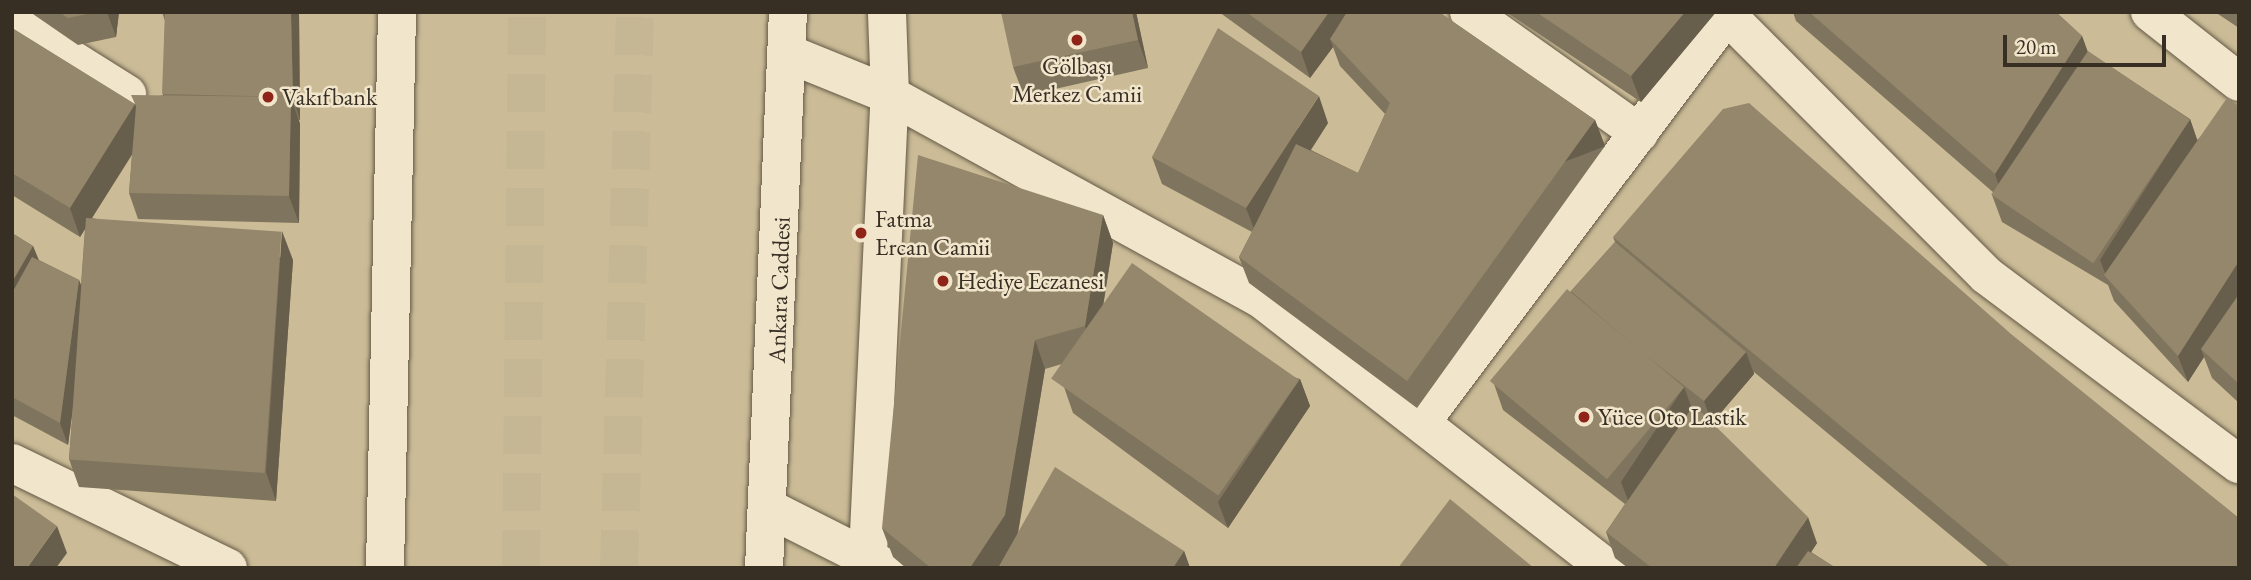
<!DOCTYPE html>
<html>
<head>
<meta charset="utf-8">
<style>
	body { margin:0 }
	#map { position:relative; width:2251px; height:580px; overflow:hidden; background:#e9d9af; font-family:"EB Garamond",serif }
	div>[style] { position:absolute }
	.green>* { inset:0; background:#cbbc97; transform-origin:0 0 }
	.highway-tunnel>* { height:38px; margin-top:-19px; transform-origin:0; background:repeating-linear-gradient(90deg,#c5b793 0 38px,transparent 0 57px) }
	.roads { filter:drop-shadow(0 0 2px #645947) drop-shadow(0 0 2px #645947) }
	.street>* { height:38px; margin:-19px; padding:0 19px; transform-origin:19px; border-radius:19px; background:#f1e6cb }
	.secondary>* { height:38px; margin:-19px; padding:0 19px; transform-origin:19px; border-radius:19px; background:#f1e6cb }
	.wall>* { inset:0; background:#7f745d }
	.shaded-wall>* { inset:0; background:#685e4c; transform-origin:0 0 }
	.building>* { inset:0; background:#94876c; transform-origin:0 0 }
	.dots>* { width:19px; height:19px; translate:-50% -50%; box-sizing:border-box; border:4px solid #f1e6cb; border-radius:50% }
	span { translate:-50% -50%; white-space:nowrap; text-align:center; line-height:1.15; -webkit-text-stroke:5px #f1e6cb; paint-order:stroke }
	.poi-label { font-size:24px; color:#372e24 }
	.left { translate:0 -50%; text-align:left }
	.street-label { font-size:24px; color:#372e24 }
	.frame { position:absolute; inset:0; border:14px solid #372e24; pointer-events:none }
	.scale { position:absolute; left:2003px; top:35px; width:163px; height:32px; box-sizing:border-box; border:4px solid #372e24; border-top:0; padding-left:9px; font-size:21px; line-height:24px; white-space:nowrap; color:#372e24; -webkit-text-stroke:5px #f1e6cb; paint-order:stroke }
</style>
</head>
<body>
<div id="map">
	<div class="green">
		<div style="left:12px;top:12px;width:2227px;height:556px"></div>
	</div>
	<div class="highway-tunnel">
		<div style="left:521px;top:568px;width:556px;rotate:-89.38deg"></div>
		<div style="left:619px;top:568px;width:556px;rotate:-88.35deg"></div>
	</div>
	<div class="roads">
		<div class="street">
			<div style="left:1469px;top:12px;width:209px;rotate:35.4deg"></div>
			<div style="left:2150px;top:12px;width:113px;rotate:38.2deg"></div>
			<div style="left:1727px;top:15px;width:367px;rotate:45.1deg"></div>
			<div style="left:1986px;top:275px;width:316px;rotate:36.8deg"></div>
			<div style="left:12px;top:22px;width:136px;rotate:32.1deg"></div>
			<div style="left:789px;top:54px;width:109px;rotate:22.1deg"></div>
			<div style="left:890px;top:95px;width:422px;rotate:28.8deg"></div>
			<div style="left:1260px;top:298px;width:440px;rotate:37.9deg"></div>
			<div style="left:1422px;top:421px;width:511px;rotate:-53.11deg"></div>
			<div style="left:770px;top:509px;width:131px;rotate:26.8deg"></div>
			<div style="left:868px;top:554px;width:460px;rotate:-87.3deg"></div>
			<div style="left:890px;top:95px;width:83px;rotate:-92.1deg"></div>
		</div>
		<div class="secondary">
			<div style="left:12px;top:463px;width:240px;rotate:25.9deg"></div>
			<div style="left:385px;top:568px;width:556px;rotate:-88.76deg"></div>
			<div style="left:764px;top:568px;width:557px;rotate:-87.53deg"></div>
		</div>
	</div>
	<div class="wall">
		<div style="clip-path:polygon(30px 12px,119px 12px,116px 37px,78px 45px)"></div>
		<div style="clip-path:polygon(162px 12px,299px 12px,300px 120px,299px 120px,300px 124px,299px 223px,138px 219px,129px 193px,132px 155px,92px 218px,293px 260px,276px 501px,79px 487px,69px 459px,73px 408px,68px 445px,12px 415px,12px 233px,33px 246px,39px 260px,79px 280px,81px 285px,85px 229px,80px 237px,12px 195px,12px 28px,134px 104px,163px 95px,165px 21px)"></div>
		<div style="clip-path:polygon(1136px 12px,1148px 68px,1024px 96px,1013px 67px)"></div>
		<div style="clip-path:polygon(1219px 12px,1439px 12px,1595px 120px,1605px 146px,1417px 408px,1249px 283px,1239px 257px,1252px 232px,1162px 184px,1152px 157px,1328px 123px,1311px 150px,1358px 173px,1385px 114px,1340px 66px,1333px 47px,1310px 78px)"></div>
		<div style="clip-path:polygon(1506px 12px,1716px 12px,1641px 102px)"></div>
		<div style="clip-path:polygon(1793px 12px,2056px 12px,2082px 36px,2088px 52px,2190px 119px,2197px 140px,2239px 106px,2239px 403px,2212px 378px,2204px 357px,2188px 382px,2114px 301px,2108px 285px,2002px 222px,1992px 195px,1994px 193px,1796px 21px)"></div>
		<div style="clip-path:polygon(2215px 12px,2239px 12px,2239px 28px)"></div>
		<div style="clip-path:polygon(1103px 215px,1113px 243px,1101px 320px,1300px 379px,1310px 406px,1228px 528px,1073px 413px,1064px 387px,1079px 359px,1045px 369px,1018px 534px,1184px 551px,1190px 568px,906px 568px,893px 557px,882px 528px)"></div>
		<div style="clip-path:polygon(1613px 237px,2239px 568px,1990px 568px,1754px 372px,1754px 374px,1712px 423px,1817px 543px,1811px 552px,1836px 568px,1628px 568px,1615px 558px,1606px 532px,1625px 504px,1503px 410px,1494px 384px,1571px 291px,1615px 242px)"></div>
	</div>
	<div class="shaded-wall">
		<div style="clip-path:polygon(107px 12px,119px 12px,116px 37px)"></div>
		<div style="clip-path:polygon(291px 12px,299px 12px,300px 120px,293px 98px)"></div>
		<div style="clip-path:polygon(1132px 12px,1136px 12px,1148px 68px,1138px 40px)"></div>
		<div style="clip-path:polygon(1329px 12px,1357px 12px,1330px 39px,1333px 47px,1310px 78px,1301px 52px)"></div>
		<div style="clip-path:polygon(1685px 12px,1716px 12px,1641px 102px,1631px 76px)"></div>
		<div style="clip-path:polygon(2082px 36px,2092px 65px,2005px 203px,1995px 174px)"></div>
		<div style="clip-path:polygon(1319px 96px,1328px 123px,1256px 234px,1246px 208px)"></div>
		<div style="clip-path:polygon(291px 97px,300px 124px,299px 223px,289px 196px)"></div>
		<div style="clip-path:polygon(135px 104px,145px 133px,80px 237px,70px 208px)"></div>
		<div style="clip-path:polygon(2190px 119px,2199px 145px,2107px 278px,2100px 260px)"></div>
		<div style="left:1595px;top:120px;width:28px;height:322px;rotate:69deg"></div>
		<div style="clip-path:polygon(1103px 215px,1113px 243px,1095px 355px,1085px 326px)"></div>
		<div style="clip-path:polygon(282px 231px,293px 260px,276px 501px,266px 472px)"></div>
		<div style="clip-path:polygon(33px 246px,43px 272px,12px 324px,12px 282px)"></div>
		<div style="clip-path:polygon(2239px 261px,2239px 303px,2201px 349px,2204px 357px,2188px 382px,2178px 356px)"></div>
		<div style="clip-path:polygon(79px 280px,87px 301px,68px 445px,60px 423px)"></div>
		<div style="clip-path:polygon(1035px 340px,1045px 369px,1016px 543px,999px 568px,970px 568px)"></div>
		<div style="clip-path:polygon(1746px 352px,1754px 374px,1712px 423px,1704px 401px)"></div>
		<div style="clip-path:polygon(1300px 379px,1310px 406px,1228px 528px,1218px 502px)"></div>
		<div style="clip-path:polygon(1684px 387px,1694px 414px,1631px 508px,1621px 482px)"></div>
		<div style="clip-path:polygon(1808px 517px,1817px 543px,1801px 568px,1774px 568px)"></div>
		<div style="clip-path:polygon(57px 526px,67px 553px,56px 568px,27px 568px)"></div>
		<div style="clip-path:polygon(1184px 551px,1190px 568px,1173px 568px)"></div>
	</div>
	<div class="building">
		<div style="clip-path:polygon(59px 12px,97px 12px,68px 18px)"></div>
		<div style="clip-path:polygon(165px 12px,291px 12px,293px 98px,291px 98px,291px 97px,162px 94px)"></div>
		<div style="clip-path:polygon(1001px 12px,1132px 12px,1138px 40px,1013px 67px)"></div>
		<div style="clip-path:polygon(1246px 12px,1329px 12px,1301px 52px)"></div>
		<div style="clip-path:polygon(1347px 12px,1439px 12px,1595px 120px,1407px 381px,1239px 257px,1296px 144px,1358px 173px,1390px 103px,1330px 39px)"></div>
		<div style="clip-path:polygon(1536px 12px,1685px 12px,1631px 76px)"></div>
		<div style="clip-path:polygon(1809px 12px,2056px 12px,2082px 36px,1995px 174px)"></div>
		<div style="clip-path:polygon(12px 28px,135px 104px,70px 208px,12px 173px)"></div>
		<div style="clip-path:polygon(1218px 28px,1319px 96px,1246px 208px,1152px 157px)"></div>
		<div style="left:2088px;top:51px;width:123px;height:173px;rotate:34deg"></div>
		<div style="clip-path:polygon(131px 95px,291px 97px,289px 196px,129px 193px,136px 106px)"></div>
		<div style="clip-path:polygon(2227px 98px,2239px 106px,2239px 261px,2178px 356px,2104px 275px)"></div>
		<div style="clip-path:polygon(1749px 103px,2011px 334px,2239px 518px,2239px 568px,2012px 568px,1613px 237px,1723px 109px)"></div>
		<div style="clip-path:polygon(918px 155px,1103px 215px,1085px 326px,1035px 340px,1005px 515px,970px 568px,931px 568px,882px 528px)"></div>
		<div style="left:86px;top:218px;width:196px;height:242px;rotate:4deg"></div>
		<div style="clip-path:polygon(12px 233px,33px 246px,12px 282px)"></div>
		<div style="clip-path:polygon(1615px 242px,1746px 352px,1704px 401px,1639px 350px,1571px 291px)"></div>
		<div style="clip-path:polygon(32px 257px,79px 280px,60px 423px,12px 397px,12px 293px)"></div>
		<div style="left:1132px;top:263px;width:204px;height:141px;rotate:35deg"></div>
		<div style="left:1567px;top:289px;width:153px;height:120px;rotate:40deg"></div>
		<div style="clip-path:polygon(2239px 294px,2239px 384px,2201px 349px)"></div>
		<div style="clip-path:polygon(1694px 405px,1808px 517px,1774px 568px,1652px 568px,1606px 532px)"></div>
		<div style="clip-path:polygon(1055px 467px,1184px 551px,1173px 568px,998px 568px)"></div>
		<div style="clip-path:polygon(12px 494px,57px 526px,27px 568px,12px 568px)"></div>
		<div style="clip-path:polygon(1450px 499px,1534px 568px,1398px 568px)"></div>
		<div style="clip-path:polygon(1808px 551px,1836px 568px,1796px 568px)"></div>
	</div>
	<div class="dots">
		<div style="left:1077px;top:40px;background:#8f2418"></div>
		<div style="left:268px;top:97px;background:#8f2418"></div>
		<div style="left:861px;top:233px;background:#8f2418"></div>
		<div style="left:943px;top:281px;background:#8f2418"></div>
		<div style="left:1584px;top:417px;background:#8f2418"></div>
	</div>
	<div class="poi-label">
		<span style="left:1077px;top:80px">Gölbaşı<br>Merkez Camii</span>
		<span class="left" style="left:282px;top:97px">Vakıfbank</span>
		<span class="left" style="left:875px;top:233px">Fatma<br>Ercan Camii</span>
		<span class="left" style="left:957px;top:281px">Hediye Eczanesi</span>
		<span class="left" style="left:1598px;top:417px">Yüce Oto Lastik</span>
	</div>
	<div class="street-label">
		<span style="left:779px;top:290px;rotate:-88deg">Ankara Caddesi</span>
	</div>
	<div class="frame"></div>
	<div class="scale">20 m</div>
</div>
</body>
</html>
